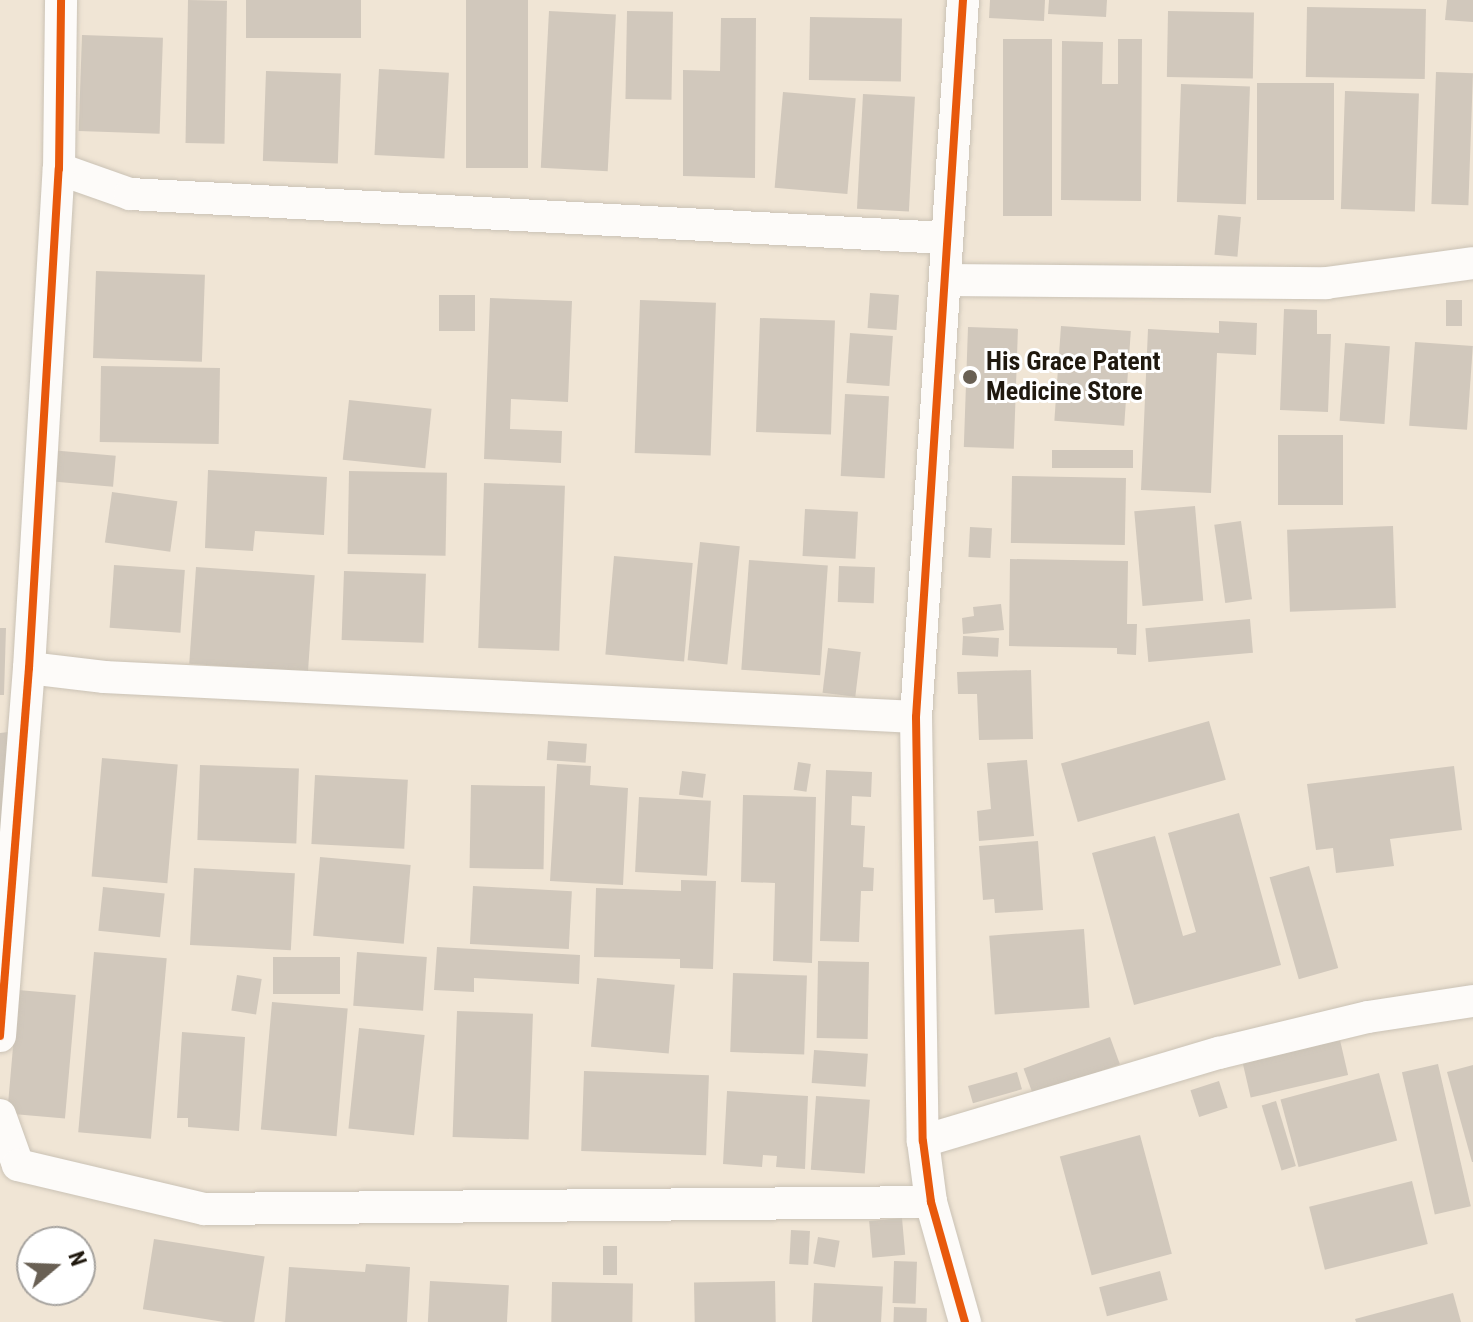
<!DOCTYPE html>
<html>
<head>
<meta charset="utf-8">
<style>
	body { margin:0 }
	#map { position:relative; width:1473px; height:1322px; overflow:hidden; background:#f0e5d5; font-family:"Roboto Condensed",sans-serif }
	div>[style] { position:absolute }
	.building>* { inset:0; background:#d1c8bc; transform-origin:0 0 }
	.roads { filter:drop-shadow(0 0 2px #cac2b5) drop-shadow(0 0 2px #cac2b5) }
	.minor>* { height:32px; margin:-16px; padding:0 16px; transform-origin:16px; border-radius:16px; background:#fdfbf9 }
	.cycleway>* { height:8px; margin:-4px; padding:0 4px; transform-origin:4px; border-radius:4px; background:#e8590c }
	.dots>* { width:22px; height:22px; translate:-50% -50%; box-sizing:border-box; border:4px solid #fff; border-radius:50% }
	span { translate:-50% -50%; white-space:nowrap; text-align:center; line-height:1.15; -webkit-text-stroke:6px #fff; paint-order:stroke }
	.poi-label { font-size:26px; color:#20190f; font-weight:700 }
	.left { translate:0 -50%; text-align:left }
	.north { position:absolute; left:16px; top:1226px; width:80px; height:80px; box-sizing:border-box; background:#fff; border:2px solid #a6a39f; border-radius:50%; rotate:71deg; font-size:22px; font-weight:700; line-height:32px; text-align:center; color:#20190f }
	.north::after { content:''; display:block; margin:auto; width:28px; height:36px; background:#696054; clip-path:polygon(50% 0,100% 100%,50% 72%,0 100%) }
</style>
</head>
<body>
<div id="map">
	<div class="building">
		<div style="left:188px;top:0;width:39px;height:143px;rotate:1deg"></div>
		<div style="left:246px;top:0;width:115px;height:38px"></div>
		<div style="left:466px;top:0;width:62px;height:168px"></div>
		<div style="clip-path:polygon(990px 0,1045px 0,1044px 21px,989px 18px)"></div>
		<div style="clip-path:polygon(1049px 0,1107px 0,1106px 17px,1048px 14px)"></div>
		<div style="clip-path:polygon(1447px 0,1473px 0,1473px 22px,1445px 20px)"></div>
		<div style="left:1307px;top:7px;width:119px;height:70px;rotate:1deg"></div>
		<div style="left:549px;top:11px;width:67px;height:157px;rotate:3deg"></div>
		<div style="left:627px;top:11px;width:46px;height:88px;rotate:1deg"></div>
		<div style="left:1168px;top:11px;width:86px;height:66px;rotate:1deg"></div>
		<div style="left:810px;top:17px;width:92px;height:63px;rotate:1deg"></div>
		<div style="clip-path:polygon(721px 18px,756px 18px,755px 178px,683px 176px,683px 70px,720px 71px)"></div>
		<div style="left:82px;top:35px;width:81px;height:96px;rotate:2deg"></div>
		<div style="left:1003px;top:39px;width:49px;height:177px"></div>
		<div style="clip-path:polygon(1118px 39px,1142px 39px,1141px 201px,1061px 200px,1062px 41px,1103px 42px,1102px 84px,1118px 84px)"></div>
		<div style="left:379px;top:69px;width:70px;height:86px;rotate:3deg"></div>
		<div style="left:266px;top:71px;width:75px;height:90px;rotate:2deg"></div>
		<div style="left:1436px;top:72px;width:37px;height:132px;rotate:2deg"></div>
		<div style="left:1257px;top:83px;width:77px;height:117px"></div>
		<div style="left:1181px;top:84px;width:69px;height:118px;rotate:2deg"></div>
		<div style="left:1345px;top:91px;width:74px;height:118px;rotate:2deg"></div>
		<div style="left:783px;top:92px;width:73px;height:96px;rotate:5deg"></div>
		<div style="left:863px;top:94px;width:52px;height:115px;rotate:3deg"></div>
		<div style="left:1218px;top:215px;width:23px;height:40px;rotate:5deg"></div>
		<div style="left:96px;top:271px;width:109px;height:87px;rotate:2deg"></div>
		<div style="left:870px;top:293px;width:29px;height:35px;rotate:4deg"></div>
		<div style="left:439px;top:295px;width:36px;height:36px"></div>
		<div style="clip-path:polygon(490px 298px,572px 301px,568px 402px,511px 399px,510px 429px,562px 431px,561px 463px,484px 459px)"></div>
		<div style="left:640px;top:300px;width:76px;height:153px;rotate:2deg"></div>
		<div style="left:1446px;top:300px;width:16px;height:26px"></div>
		<div style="clip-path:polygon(1284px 309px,1317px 310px,1317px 334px,1331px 334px,1328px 412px,1280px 410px)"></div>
		<div style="left:760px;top:318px;width:75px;height:114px;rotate:2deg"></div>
		<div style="clip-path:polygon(1219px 321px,1257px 323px,1256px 355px,1217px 353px,1211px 493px,1141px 490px,1148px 329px,1219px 333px)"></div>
		<div style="left:1061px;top:326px;width:70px;height:95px;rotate:4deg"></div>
		<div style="left:968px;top:327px;width:50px;height:120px;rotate:2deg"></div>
		<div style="left:850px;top:333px;width:43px;height:50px;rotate:4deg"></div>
		<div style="left:1415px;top:342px;width:58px;height:84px;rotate:4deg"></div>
		<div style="left:1345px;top:343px;width:45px;height:78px;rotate:4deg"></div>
		<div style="left:101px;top:366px;width:119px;height:76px;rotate:1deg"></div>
		<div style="left:845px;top:394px;width:44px;height:82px;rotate:3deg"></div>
		<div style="left:349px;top:400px;width:83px;height:60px;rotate:6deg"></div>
		<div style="left:1278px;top:435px;width:65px;height:70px"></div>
		<div style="left:50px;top:450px;width:66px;height:31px;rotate:5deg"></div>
		<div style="left:1052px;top:450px;width:81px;height:18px"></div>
		<div style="clip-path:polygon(208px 470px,327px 477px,324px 535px,255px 531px,253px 551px,205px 548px)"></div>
		<div style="left:349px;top:471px;width:98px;height:83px;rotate:1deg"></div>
		<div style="left:1012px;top:476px;width:114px;height:67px;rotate:1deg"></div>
		<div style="left:484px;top:483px;width:81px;height:165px;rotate:2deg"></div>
		<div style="left:112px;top:492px;width:66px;height:51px;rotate:8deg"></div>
		<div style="left:1195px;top:506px;width:95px;height:61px;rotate:85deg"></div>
		<div style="left:805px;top:509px;width:53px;height:47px;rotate:3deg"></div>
		<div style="left:1241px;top:521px;width:79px;height:27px;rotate:82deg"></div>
		<div style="left:1393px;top:526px;width:82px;height:106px;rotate:88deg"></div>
		<div style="left:970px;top:527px;width:22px;height:30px;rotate:3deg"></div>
		<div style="left:700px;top:542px;width:40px;height:119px;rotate:6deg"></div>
		<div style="left:614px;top:556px;width:79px;height:99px;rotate:5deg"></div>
		<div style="clip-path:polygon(1010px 559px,1128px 561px,1127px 624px,1137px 624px,1136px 655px,1117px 654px,1117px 648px,1009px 646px)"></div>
		<div style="left:749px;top:560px;width:79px;height:110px;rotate:4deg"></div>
		<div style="left:114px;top:565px;width:71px;height:63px;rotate:4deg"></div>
		<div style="left:839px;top:566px;width:36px;height:36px;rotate:2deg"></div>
		<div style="left:196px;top:567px;width:119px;height:97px;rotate:4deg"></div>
		<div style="left:344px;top:571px;width:82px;height:69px;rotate:2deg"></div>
		<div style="clip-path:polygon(1001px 604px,1004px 630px,963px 634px,962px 618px,974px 616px,973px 607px)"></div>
		<div style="left:1250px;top:619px;width:34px;height:105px;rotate:85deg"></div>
		<div style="clip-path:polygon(0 628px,6px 628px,4px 695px,0 695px)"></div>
		<div style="left:963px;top:636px;width:36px;height:19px;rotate:3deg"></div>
		<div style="left:828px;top:648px;width:33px;height:45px;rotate:7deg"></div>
		<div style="clip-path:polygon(1031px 670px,1033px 739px,979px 740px,977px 694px,958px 694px,957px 672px)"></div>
		<div style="left:1209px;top:721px;width:61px;height:154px;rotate:74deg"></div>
		<div style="clip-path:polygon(18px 731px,0 889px,0 733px)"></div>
		<div style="left:548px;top:741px;width:39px;height:19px;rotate:4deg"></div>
		<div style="left:102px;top:758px;width:76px;height:119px;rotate:5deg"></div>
		<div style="clip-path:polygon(1027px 760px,1034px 836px,979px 841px,977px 811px,991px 809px,987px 763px)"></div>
		<div style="left:798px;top:762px;width:13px;height:28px;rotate:9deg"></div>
		<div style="clip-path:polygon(557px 764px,591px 766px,590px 785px,628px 788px,623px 885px,550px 881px)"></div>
		<div style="left:200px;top:765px;width:99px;height:75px;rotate:2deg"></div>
		<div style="clip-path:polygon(1454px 766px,1462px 830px,1390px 839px,1394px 866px,1336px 873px,1333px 848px,1316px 850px,1307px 784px)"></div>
		<div style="clip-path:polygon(826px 770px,872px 772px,871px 797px,852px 796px,851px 825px,865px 826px,863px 867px,874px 868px,873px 891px,861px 891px,859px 942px,820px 941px)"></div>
		<div style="left:682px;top:771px;width:24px;height:24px;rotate:7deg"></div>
		<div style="left:315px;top:775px;width:93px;height:69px;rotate:3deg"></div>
		<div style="left:471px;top:785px;width:74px;height:83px;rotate:1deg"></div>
		<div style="clip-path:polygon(743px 795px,816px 797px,812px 963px,773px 961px,775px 883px,741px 882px)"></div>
		<div style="left:639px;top:797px;width:72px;height:75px;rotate:3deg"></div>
		<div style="clip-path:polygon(1239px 813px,1281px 965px,1134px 1005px,1092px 853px,1155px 836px,1183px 936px,1196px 932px,1168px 833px)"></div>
		<div style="clip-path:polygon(1038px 841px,1043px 910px,995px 913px,994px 899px,983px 900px,979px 846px)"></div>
		<div style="left:320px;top:857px;width:91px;height:79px;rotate:5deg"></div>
		<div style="left:1309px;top:866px;width:106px;height:41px;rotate:74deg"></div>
		<div style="left:194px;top:868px;width:101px;height:77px;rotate:3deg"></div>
		<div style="clip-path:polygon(681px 880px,716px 881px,713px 969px,680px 968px,680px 959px,594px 957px,596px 888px,681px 891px)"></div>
		<div style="left:473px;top:886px;width:99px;height:58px;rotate:3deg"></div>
		<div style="left:103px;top:887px;width:62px;height:44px;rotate:6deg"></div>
		<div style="left:1084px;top:929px;width:79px;height:95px;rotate:86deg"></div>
		<div style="clip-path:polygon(437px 947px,580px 955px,579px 984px,474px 978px,474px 992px,434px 990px)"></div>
		<div style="left:94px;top:952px;width:73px;height:181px;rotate:5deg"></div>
		<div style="left:357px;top:952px;width:70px;height:54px;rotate:4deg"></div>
		<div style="left:340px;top:957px;width:37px;height:67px;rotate:90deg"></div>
		<div style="left:818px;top:961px;width:51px;height:77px;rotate:1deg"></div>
		<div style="left:733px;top:973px;width:74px;height:79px;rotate:2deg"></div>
		<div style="left:237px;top:975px;width:25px;height:36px;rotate:9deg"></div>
		<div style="left:597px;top:978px;width:78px;height:69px;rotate:5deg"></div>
		<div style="left:18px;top:990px;width:58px;height:124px;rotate:5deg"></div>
		<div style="left:272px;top:1002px;width:76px;height:128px;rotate:5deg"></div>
		<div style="left:457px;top:1011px;width:76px;height:126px;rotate:2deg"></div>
		<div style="left:359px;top:1028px;width:66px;height:101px;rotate:6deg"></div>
		<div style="clip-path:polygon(182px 1032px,245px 1037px,239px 1131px,188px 1127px,188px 1118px,177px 1118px)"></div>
		<div style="left:1110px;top:1037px;width:29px;height:92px;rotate:70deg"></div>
		<div style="left:1340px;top:1040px;width:36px;height:100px;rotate:77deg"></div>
		<div style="left:814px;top:1050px;width:54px;height:33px;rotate:4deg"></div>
		<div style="left:1438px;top:1064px;width:146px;height:37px;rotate:77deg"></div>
		<div style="clip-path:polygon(1473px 1065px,1473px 1162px,1472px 1162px,1447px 1072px)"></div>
		<div style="left:584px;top:1071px;width:125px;height:80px;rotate:2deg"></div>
		<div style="left:1017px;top:1072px;width:18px;height:51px;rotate:74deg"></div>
		<div style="left:1379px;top:1073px;width:70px;height:102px;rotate:75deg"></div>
		<div style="left:1219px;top:1081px;width:28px;height:30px;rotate:72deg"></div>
		<div style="clip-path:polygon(727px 1091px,808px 1096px,805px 1169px,776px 1167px,777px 1156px,763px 1155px,762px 1167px,723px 1164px)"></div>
		<div style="left:816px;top:1096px;width:54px;height:74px;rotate:4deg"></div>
		<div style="left:1276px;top:1101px;width:68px;height:15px;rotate:73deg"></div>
		<div style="left:1140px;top:1135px;width:123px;height:83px;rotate:75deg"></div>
		<div style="left:1412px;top:1181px;width:65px;height:106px;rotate:76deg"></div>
		<div style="left:902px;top:1218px;width:37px;height:33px;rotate:85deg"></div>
		<div style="left:791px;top:1230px;width:19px;height:34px;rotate:3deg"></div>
		<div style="left:818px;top:1237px;width:22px;height:27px;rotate:10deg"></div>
		<div style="left:154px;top:1239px;width:112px;height:71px;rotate:9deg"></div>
		<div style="left:603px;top:1246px;width:14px;height:29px"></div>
		<div style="left:894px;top:1261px;width:23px;height:42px;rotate:2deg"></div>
		<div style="clip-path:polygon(366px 1264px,410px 1267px,407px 1322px,285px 1322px,289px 1267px,365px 1272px)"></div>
		<div style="left:1160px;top:1271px;width:30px;height:63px;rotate:75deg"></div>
		<div style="left:430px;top:1281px;width:79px;height:41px;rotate:3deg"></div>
		<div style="left:775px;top:1281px;width:41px;height:81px;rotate:89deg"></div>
		<div style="left:552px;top:1282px;width:81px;height:40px;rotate:1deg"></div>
		<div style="left:814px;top:1283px;width:69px;height:39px;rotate:3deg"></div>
		<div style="clip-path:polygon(1453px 1293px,1461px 1322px,1356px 1322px,1355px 1319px)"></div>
		<div style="left:894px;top:1307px;width:33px;height:15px;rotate:2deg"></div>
	</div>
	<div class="roads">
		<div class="minor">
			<div style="left:963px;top:0;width:719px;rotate:93.75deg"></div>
			<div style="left:916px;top:717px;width:424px;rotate:89.1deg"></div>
			<div style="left:923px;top:1141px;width:62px;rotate:82.5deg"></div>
			<div style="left:931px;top:1202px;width:125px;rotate:74.2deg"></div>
			<div style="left:59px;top:169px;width:75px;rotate:19.4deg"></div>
			<div style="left:130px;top:194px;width:816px;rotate:3.09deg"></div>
			<div style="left:945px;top:280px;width:381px;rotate:0.5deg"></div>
			<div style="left:1326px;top:283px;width:148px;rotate:-7.7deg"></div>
			<div style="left:29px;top:668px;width:76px;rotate:6.8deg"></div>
			<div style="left:104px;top:677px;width:813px;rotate:2.82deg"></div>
			<div style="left:0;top:1036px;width:369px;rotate:-85.5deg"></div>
			<div style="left:29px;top:668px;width:500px;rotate:-86.6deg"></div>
			<div style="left:59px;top:169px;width:169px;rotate:-89.3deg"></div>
			<div style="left:0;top:1115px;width:53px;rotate:70.2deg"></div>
			<div style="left:18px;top:1165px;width:191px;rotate:13.3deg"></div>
			<div style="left:204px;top:1209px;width:727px;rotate:-0.55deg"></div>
			<div style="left:923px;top:1141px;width:309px;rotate:-16.6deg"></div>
			<div style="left:1219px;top:1053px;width:153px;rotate:-13.6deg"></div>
			<div style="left:1368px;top:1017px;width:106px;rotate:-8.7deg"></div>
		</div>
	</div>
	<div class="cycleway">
		<div style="left:963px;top:0;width:719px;rotate:93.75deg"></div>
		<div style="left:916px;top:717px;width:424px;rotate:89.1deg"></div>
		<div style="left:923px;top:1141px;width:62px;rotate:82.5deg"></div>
		<div style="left:931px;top:1202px;width:125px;rotate:74.2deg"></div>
		<div style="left:0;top:1036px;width:369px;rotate:-85.5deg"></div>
		<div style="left:29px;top:668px;width:500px;rotate:-86.6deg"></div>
		<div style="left:59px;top:169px;width:169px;rotate:-89.3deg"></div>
	</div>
	<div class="dots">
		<div style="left:970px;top:377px;background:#696054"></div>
	</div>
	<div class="poi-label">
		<span class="left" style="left:986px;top:377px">His Grace Patent<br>Medicine Store</span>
	</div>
	<div class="north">N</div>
</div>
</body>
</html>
